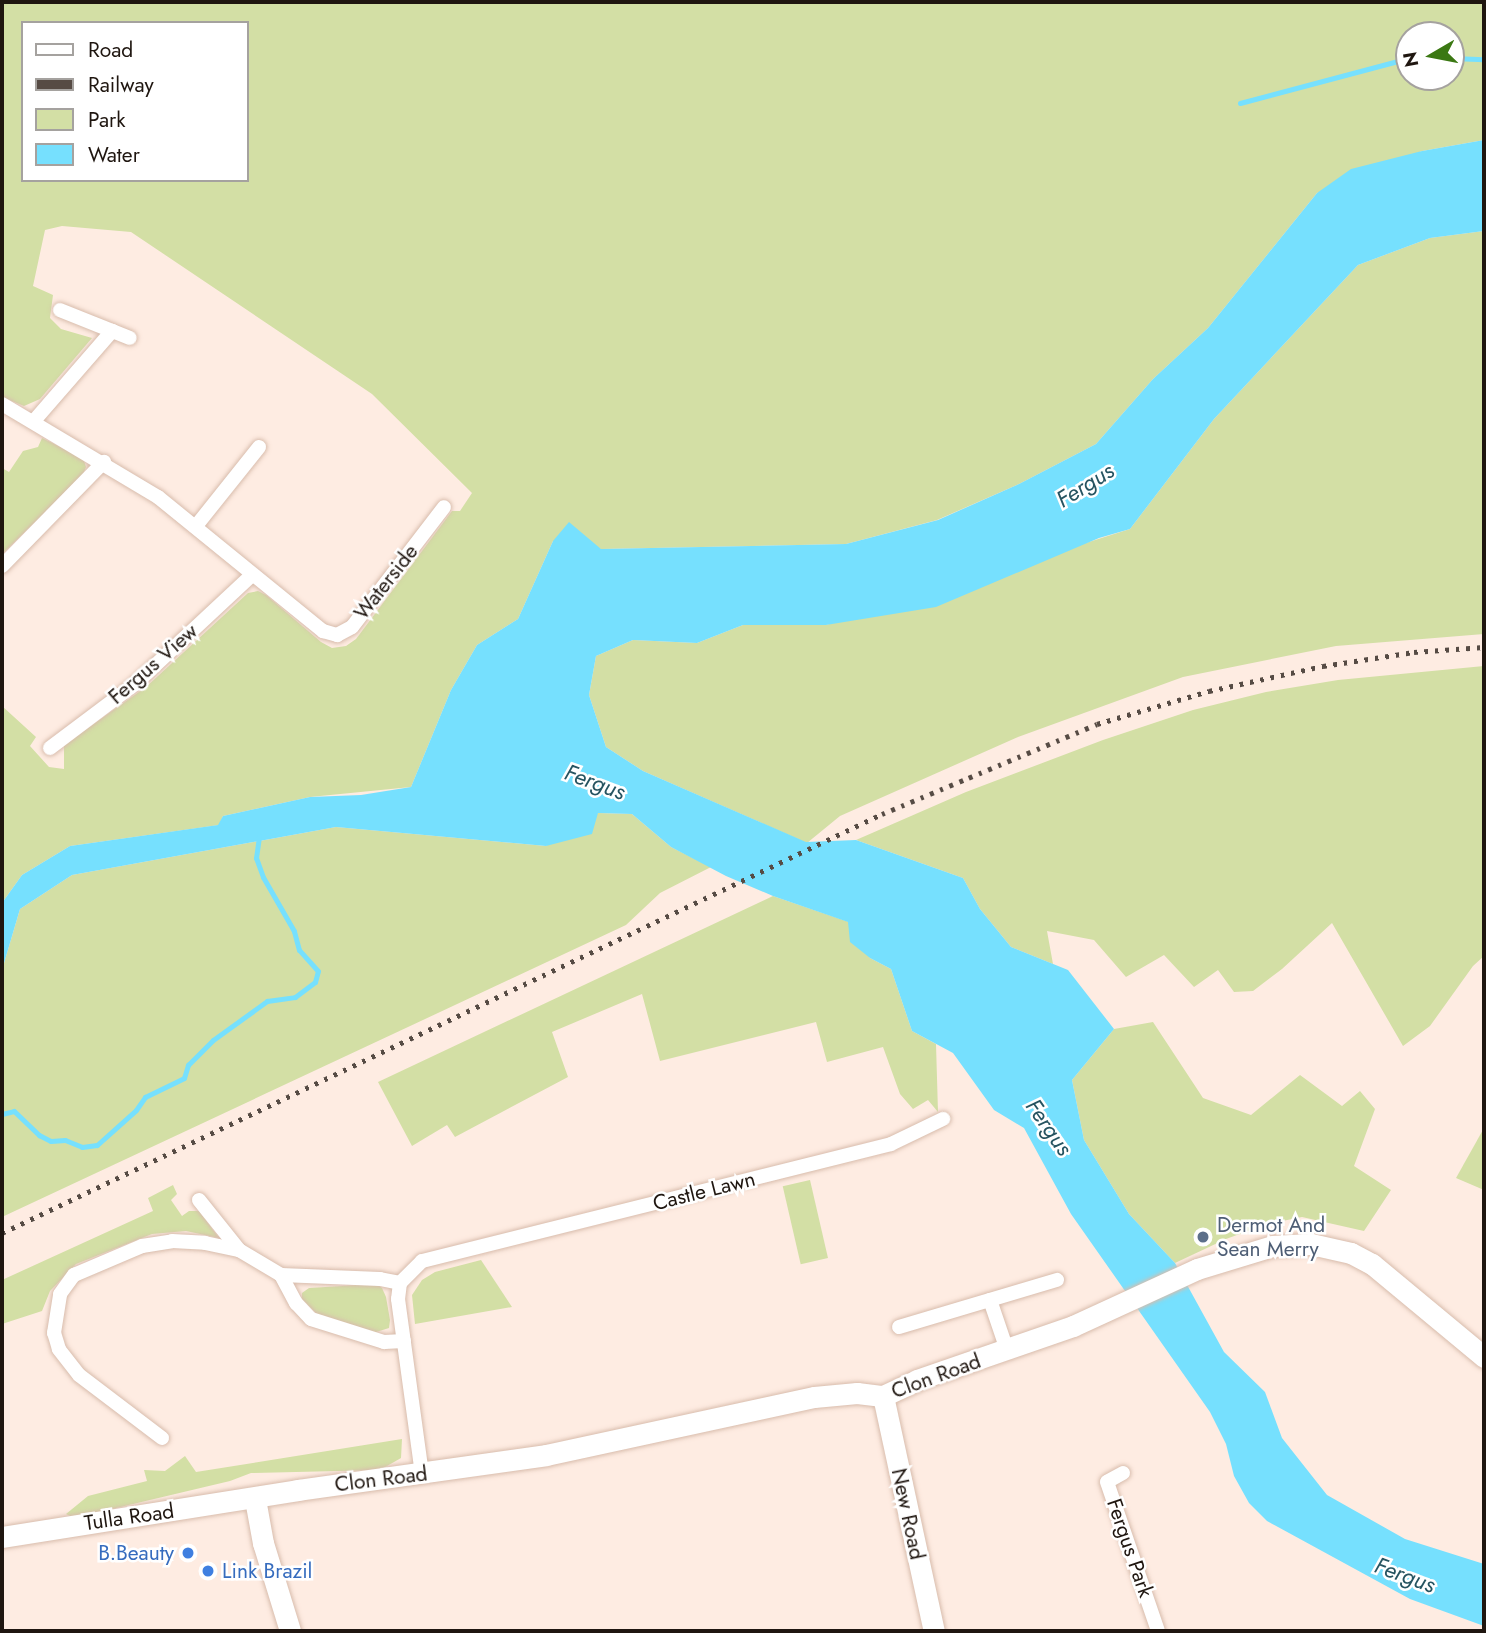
<!DOCTYPE html>
<html>
<head>
<meta charset="utf-8">
<style>
	body { margin:0 }
	#map { position:relative; width:1486px; height:1633px; overflow:hidden; background:#feece2; font-family:Jost,sans-serif }
	div>[style] { position:absolute }
	.green>* { inset:0; background:#d3dfa5; transform-origin:0 0 }
	.water>* { inset:0; background:#76e0fe }
	.stream>* { height:5px; margin:-2.5px; padding:0 2.5px; transform-origin:2.5px; border-radius:2.5px; background:#76e0fe }
	.roads { filter:drop-shadow(0 0 2px #d8bcac) drop-shadow(0 0 2px #d8bcac) }
	.street>* { height:14px; margin:-7px; padding:0 7px; transform-origin:7px; border-radius:7px; background:#fff }
	.secondary>* { height:21px; margin:-10.5px; padding:0 10.5px; transform-origin:10.5px; border-radius:10.5px; background:#fff }
	.rail>* { height:5px; margin-top:-2.5px; transform-origin:0; background:repeating-linear-gradient(90deg,#564b44 0 3.5px,transparent 0 10.5px) }
	.dots>* { width:19px; height:19px; translate:-50% -50%; box-sizing:border-box; border:4px solid #fff; border-radius:50% }
	span { translate:-50% -50%; white-space:nowrap; text-align:center; line-height:1.15; -webkit-text-stroke:5px #fff; paint-order:stroke }
	.street-label { font-size:21px; color:#1f1610 }
	.service-label { font-size:21px; color:#4e5e75 }
	.left { translate:0 -50%; text-align:left }
	.shop-label { font-size:21px; color:#366cbe }
	.right { translate:-100% -50%; text-align:right }
	.water-label { font-size:23px; color:#265461; font-style:italic }
	.frame { position:absolute; inset:0; border:4px solid #1f1610; pointer-events:none }
	.legend { position:absolute; left:21px; top:21px; width:228px; height:161px; box-sizing:border-box; background:#fff; border:2px solid #a5a29f; margin:0; padding:9px 12px; list-style:none; font-size:21px; color:#1f1610 }
	.legend li { display:flex; align-items:center; gap:14px; height:35px }
	.legend b { width:35px; border:2px solid #a5a29f }
	.north { position:absolute; left:1395px; top:21px; width:70px; height:70px; box-sizing:border-box; background:#fff; border:2px solid #a5a29f; border-radius:50%; rotate:260deg; font-size:19px; font-weight:700; line-height:28px; text-align:center; color:#1f1610 }
	.north::after { content:''; display:block; margin:auto; width:24px; height:32px; background:#3b7813; clip-path:polygon(50% 0,100% 100%,50% 72%,0 100%) }
</style>
</head>
<body>
<div id="map">
	<div class="green">
		<div style="clip-path:polygon(evenodd,2px 2px,1484px 2px,1484px 140px,1422px 151px,1317px 193px,1208px 328px,1153px 379px,1096px 444px,1019px 484px,937px 520px,846px 544px,601px 549px,553px 541px,518px 619px,477px 645px,451px 690px,411px 787px,310px 797px,223px 816px,219px 825px,70px 846px,22px 875px,2px 903px,2px 706px,36px 737px,30px 746px,49px 767px,64px 769px,64px 745px,146px 687px,248px 593px,258px 591px,266px 595px,321px 642px,332px 648px,346px 646px,356px 639px,452px 511px,460px 511px,472px 493px,372px 394px,131px 232px,62px 226px,45px 230px,33px 286px,53px 295px,50px 318px,61px 329px,92px 338px,40px 399px,24px 406px,2px 397px,2px 2px,23px 23px,247px 23px,247px 180px,23px 180px,23px 23px,2px 2px,1409px 35px,1451px 35px,1451px 77px,1409px 77px,1409px 35px)"></div>
		<div style="clip-path:polygon(1484px 231px,1484px 634px,1336px 646px,1183px 677px,1018px 737px,840px 816px,807px 843px,643px 771px,606px 747px,589px 695px,596px 656px,633px 640px,697px 643px,743px 625px,826px 625px,1130px 529px,1214px 419px,1358px 265px,1430px 238px)"></div>
		<div style="clip-path:polygon(42px 438px,83px 458px,86px 467px,82px 477px,2px 554px,2px 468px,9px 472px,23px 451px,38px 447px)"></div>
		<div style="clip-path:polygon(1484px 666px,1484px 956px,1473px 966px,1430px 1026px,1403px 1046px,1332px 923px,1282px 969px,1253px 991px,1234px 992px,1218px 970px,1194px 987px,1164px 955px,1126px 977px,1094px 940px,1047px 931px,1053px 964px,1011px 947px,980px 909px,963px 878px,856px 840px,966px 792px,1103px 740px,1193px 710px,1266px 692px,1338px 680px)"></div>
		<div style="clip-path:polygon(598px 813px,632px 814px,671px 847px,711px 867px,660px 893px,626px 925px,2px 1217px,2px 970px,20px 909px,72px 875px,336px 827px,546px 846px)"></div>
		<div style="clip-path:polygon(773px 896px,849px 922px,870px 958px,891px 969px,912px 1031px,936px 1044px,938px 1112px,928px 1100px,913px 1109px,900px 1094px,883px 1047px,827px 1062px,816px 1022px,660px 1061px,642px 994px,552px 1032px,568px 1077px,455px 1137px,447px 1125px,412px 1146px,378px 1082px)"></div>
		<div style="clip-path:polygon(1153px 1022px,1203px 1098px,1251px 1115px,1300px 1075px,1342px 1106px,1360px 1091px,1375px 1109px,1354px 1166px,1391px 1190px,1364px 1231px,1302px 1217px,1267px 1224px,1226px 1239px,1175px 1263px,1129px 1214px,1084px 1140px,1072px 1080px,1114px 1029px)"></div>
		<div style="clip-path:polygon(1484px 1128px,1484px 1190px,1456px 1178px)"></div>
		<div style="left:810px;top:1180px;width:80px;height:28px;rotate:77deg"></div>
		<div style="clip-path:polygon(173px 1185px,177px 1194px,171px 1200px,182px 1216px,189px 1211px,199px 1211px,219px 1238px,186px 1231px,152px 1234px,76px 1264px,50px 1291px,42px 1311px,2px 1324px,2px 1280px,153px 1211px,148px 1198px)"></div>
		<div style="clip-path:polygon(481px 1260px,512px 1307px,415px 1324px,412px 1295px,422px 1280px,435px 1272px)"></div>
		<div style="clip-path:polygon(376px 1284px,382px 1288px,386px 1297px,390px 1320px,389px 1328px,373px 1333px,319px 1316px,302px 1299px,302px 1293px,309px 1288px)"></div>
		<div style="clip-path:polygon(402px 1439px,401px 1458px,380px 1470px,251px 1473px,230px 1481px,74px 1518px,66px 1514px,88px 1496px,147px 1481px,144px 1470px,165px 1471px,185px 1456px,196px 1472px)"></div>
	</div>
	<div class="water">
		<div style="clip-path:polygon(1484px 140px,1484px 231px,1430px 238px,1358px 265px,1214px 419px,1130px 529px,1099px 538px,936px 607px,826px 625px,743px 625px,697px 643px,633px 640px,596px 656px,589px 695px,606px 747px,643px 771px,806px 842px,856px 840px,963px 878px,980px 909px,1011px 947px,1068px 970px,1114px 1029px,1072px 1080px,1084px 1140px,1129px 1214px,1175px 1263px,1224px 1352px,1265px 1392px,1282px 1438px,1327px 1495px,1405px 1539px,1484px 1564px,1484px 1626px,1410px 1599px,1267px 1521px,1249px 1503px,1234px 1476px,1226px 1444px,1210px 1412px,1071px 1214px,1024px 1128px,994px 1110px,953px 1053px,912px 1031px,891px 969px,870px 958px,850px 942px,848px 922px,773px 896px,726px 876px,671px 847px,632px 814px,598px 813px,592px 834px,546px 846px,336px 827px,72px 875px,20px 909px,2px 970px,2px 903px,22px 875px,70px 846px,218px 825px,223px 816px,310px 797px,361px 795px,411px 787px,451px 690px,477px 645px,518px 619px,553px 541px,569px 522px,601px 549px,846px 544px,938px 520px,1019px 484px,1096px 444px,1153px 379px,1208px 328px,1317px 193px,1351px 169px,1422px 151px)"></div>
	</div>
	<div class="stream">
		<div style="left:1451px;top:58px;width:33px;rotate:2deg"></div>
		<div style="left:1240px;top:103px;width:175px;rotate:-14.9deg"></div>
		<div style="left:2px;top:1114px;width:12px;rotate:-14deg"></div>
		<div style="left:14px;top:1111px;width:35px;rotate:44deg"></div>
		<div style="left:39px;top:1135px;width:13px;rotate:27deg"></div>
		<div style="left:51px;top:1141px;width:14px;rotate:-4deg"></div>
		<div style="left:65px;top:1140px;width:18px;rotate:22deg"></div>
		<div style="left:82px;top:1147px;width:15px;rotate:-8deg"></div>
		<div style="left:97px;top:1145px;width:52px;rotate:-41.9deg"></div>
		<div style="left:136px;top:1110px;width:16px;rotate:-55deg"></div>
		<div style="left:145px;top:1097px;width:43px;rotate:-26deg"></div>
		<div style="left:184px;top:1078px;width:14px;rotate:-73deg"></div>
		<div style="left:188px;top:1065px;width:35px;rotate:-45deg"></div>
		<div style="left:213px;top:1040px;width:67px;rotate:-35.8deg"></div>
		<div style="left:267px;top:1001px;width:28px;rotate:-8deg"></div>
		<div style="left:295px;top:997px;width:25px;rotate:-37deg"></div>
		<div style="left:315px;top:982px;width:11px;rotate:-75deg"></div>
		<div style="left:318px;top:971px;width:28px;rotate:-132deg"></div>
		<div style="left:299px;top:950px;width:20px;rotate:-105deg"></div>
		<div style="left:294px;top:931px;width:62px;rotate:-119.9deg"></div>
		<div style="left:263px;top:877px;width:20px;rotate:-110deg"></div>
		<div style="left:256px;top:858px;width:22px;rotate:-82deg"></div>
	</div>
	<div class="roads">
		<div class="street">
			<div style="left:60px;top:310px;width:75px;rotate:21.8deg"></div>
			<div style="left:2px;top:404px;width:182px;rotate:30.8deg"></div>
			<div style="left:158px;top:497px;width:213px;rotate:39.1deg"></div>
			<div style="left:323px;top:631px;width:15px;rotate:16deg"></div>
			<div style="left:337px;top:635px;width:17px;rotate:-28deg"></div>
			<div style="left:352px;top:627px;width:151px;rotate:-52.5deg"></div>
			<div style="left:33px;top:422px;width:121px;rotate:-49deg"></div>
			<div style="left:196px;top:526px;width:101px;rotate:-51.4deg"></div>
			<div style="left:2px;top:566px;width:146px;rotate:-45.6deg"></div>
			<div style="left:50px;top:748px;width:106px;rotate:-37deg"></div>
			<div style="left:135px;top:684px;width:160px;rotate:-43deg"></div>
			<div style="left:199px;top:1200px;width:64px;rotate:51.3deg"></div>
			<div style="left:239px;top:1250px;width:49px;rotate:30.8deg"></div>
			<div style="left:281px;top:1275px;width:32px;rotate:62deg"></div>
			<div style="left:296px;top:1303px;width:22px;rotate:47deg"></div>
			<div style="left:311px;top:1319px;width:77px;rotate:17.5deg"></div>
			<div style="left:384px;top:1342px;width:20px;rotate:-3deg"></div>
			<div style="left:281px;top:1275px;width:99px;rotate:2.3deg"></div>
			<div style="left:380px;top:1279px;width:20px;rotate:11deg"></div>
			<div style="left:400px;top:1283px;width:16px;rotate:97deg"></div>
			<div style="left:398px;top:1299px;width:177px;rotate:82.2deg"></div>
			<div style="left:400px;top:1283px;width:31px;rotate:-45deg"></div>
			<div style="left:422px;top:1261px;width:483px;rotate:-14deg"></div>
			<div style="left:891px;top:1144px;width:58px;rotate:-25.7deg"></div>
			<div style="left:990px;top:1300px;width:53px;rotate:71.2deg"></div>
			<div style="left:899px;top:1327px;width:165px;rotate:-16.6deg"></div>
			<div style="left:162px;top:1438px;width:104px;rotate:-142.8deg"></div>
			<div style="left:79px;top:1375px;width:33px;rotate:-128deg"></div>
			<div style="left:59px;top:1349px;width:17px;rotate:-107deg"></div>
			<div style="left:54px;top:1333px;width:39px;rotate:-81deg"></div>
			<div style="left:60px;top:1294px;width:24px;rotate:-54deg"></div>
			<div style="left:74px;top:1275px;width:74px;rotate:-23.1deg"></div>
			<div style="left:142px;top:1246px;width:30px;rotate:-9deg"></div>
			<div style="left:172px;top:1241px;width:33px;rotate:3deg"></div>
			<div style="left:205px;top:1243px;width:35px;rotate:12deg"></div>
			<div style="left:1123px;top:1473px;width:18px;rotate:151deg"></div>
			<div style="left:1107px;top:1482px;width:157px;rotate:71.1deg"></div>
		</div>
		<div class="secondary">
			<div style="left:883px;top:1396px;width:240px;rotate:77.8deg"></div>
			<div style="left:255px;top:1499px;width:45px;rotate:79.7deg"></div>
			<div style="left:263px;top:1543px;width:92px;rotate:72.9deg"></div>
			<div style="left:2px;top:1537px;width:300px;rotate:-9deg"></div>
			<div style="left:298px;top:1490px;width:250px;rotate:-8deg"></div>
			<div style="left:546px;top:1455px;width:274px;rotate:-12.2deg"></div>
			<div style="left:814px;top:1397px;width:43px;rotate:-5.3deg"></div>
			<div style="left:857px;top:1393px;width:26px;rotate:7deg"></div>
			<div style="left:883px;top:1396px;width:38px;rotate:-25deg"></div>
			<div style="left:917px;top:1380px;width:165px;rotate:-19.1deg"></div>
			<div style="left:1073px;top:1326px;width:136px;rotate:-24.7deg"></div>
			<div style="left:1197px;top:1269px;width:78px;rotate:-17deg"></div>
			<div style="left:1272px;top:1246px;width:39px;rotate:-3deg"></div>
			<div style="left:1311px;top:1244px;width:41px;rotate:12.7deg"></div>
			<div style="left:1351px;top:1253px;width:24px;rotate:28deg"></div>
			<div style="left:1372px;top:1264px;width:146px;rotate:39.7deg"></div>
		</div>
	</div>
	<div class="rail">
		<div style="left:2px;top:1233px;width:975px;rotate:-25.46deg"></div>
		<div style="left:882px;top:814px;width:233px;rotate:-22.7deg"></div>
		<div style="left:1097px;top:724px;width:117px;rotate:-16.4deg"></div>
		<div style="left:1209px;top:691px;width:117px;rotate:-12.4deg"></div>
		<div style="left:1323px;top:666px;width:92px;rotate:-8.7deg"></div>
		<div style="left:1414px;top:652px;width:70px;rotate:-4.1deg"></div>
	</div>
	<div class="dots">
		<div style="left:1203px;top:1237px;background:#5c6f8a"></div>
		<div style="left:188px;top:1553px;background:#3f7fe0"></div>
		<div style="left:208px;top:1571px;background:#3f7fe0"></div>
	</div>
	<div class="street-label">
		<span style="left:386px;top:582px;rotate:-52deg">Waterside</span>
		<span style="left:153px;top:664px;rotate:-41deg">Fergus View</span>
		<span style="left:704px;top:1191px;rotate:-14deg">Castle Lawn</span>
		<span style="left:936px;top:1376px;rotate:-20deg">Clon Road</span>
		<span style="left:381px;top:1479px;rotate:-7deg">Clon Road</span>
		<span style="left:908px;top:1514px;rotate:78deg">New Road</span>
		<span style="left:129px;top:1517px;rotate:-8deg">Tulla Road</span>
		<span style="left:1130px;top:1548px;rotate:71deg">Fergus Park</span>
	</div>
	<div class="service-label">
		<span class="left" style="left:1217px;top:1237px">Dermot And<br>Sean Merry</span>
	</div>
	<div class="shop-label">
		<span class="right" style="left:174px;top:1553px">B.Beauty</span>
		<span class="left" style="left:222px;top:1571px">Link Brazil</span>
	</div>
	<div class="water-label">
		<span style="left:1085px;top:485px;rotate:-32deg">Fergus</span>
		<span style="left:595px;top:782px;rotate:20deg">Fergus</span>
		<span style="left:1049px;top:1127px;rotate:55deg">Fergus</span>
		<span style="left:1405px;top:1575px;rotate:20deg">Fergus</span>
	</div>
	<div class="frame"></div>
	<ul class="legend">
	<li><b style="height:9px;background:#fff"></b>Road</li>
	<li><b style="height:9px;background:#564b44"></b>Railway</li>
	<li><b style="height:19px;background:#d3dfa5"></b>Park</li>
	<li><b style="height:19px;background:#76e0fe"></b>Water</li>
	</ul>
	<div class="north">N</div>
</div>
</body>
</html>
